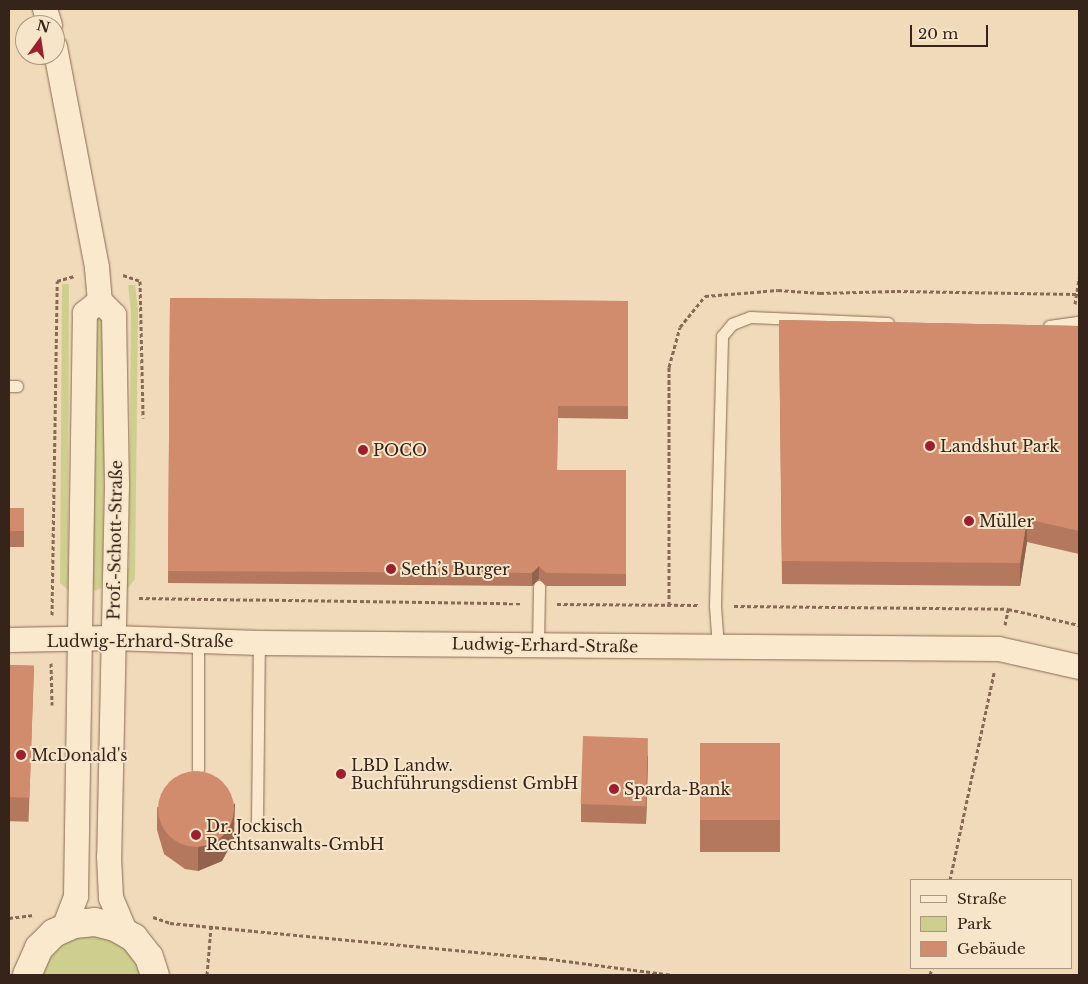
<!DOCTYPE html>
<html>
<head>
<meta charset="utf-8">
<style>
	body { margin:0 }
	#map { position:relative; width:1088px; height:984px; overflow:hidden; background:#f0daba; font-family:"Libre Baskerville",serif }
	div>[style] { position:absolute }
	.green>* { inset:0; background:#cecf8e }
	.path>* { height:3px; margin-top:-1.5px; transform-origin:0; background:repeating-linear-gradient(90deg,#886a54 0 4px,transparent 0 6.5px) }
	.roads { filter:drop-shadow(0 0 1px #886a54) drop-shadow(0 0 1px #886a54) }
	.lane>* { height:11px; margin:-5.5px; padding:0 5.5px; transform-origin:5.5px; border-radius:5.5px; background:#fbe9ce }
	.street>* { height:24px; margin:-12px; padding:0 12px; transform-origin:12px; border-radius:12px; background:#fbe9ce }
	.secondary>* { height:28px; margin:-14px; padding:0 14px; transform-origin:14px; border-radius:14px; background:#fbe9ce }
	.wall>* { inset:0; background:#b4785e; transform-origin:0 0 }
	.shaded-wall>* { inset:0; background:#92624c }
	.building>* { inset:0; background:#d18c6d; transform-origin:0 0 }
	.round { border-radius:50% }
	.dots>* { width:14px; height:14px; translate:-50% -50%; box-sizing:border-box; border:2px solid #f7e5ca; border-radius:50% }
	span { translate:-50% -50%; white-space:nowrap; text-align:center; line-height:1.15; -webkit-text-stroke:4px #f7e5ca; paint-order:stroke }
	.poi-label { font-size:16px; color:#36241a }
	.left { translate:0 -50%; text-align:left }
	.street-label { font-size:16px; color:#36241a }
	.frame { position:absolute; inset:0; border:10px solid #36241a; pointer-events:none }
	.legend { position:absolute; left:910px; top:879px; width:162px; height:90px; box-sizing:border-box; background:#f7e5ca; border:1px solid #aa9884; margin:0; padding:6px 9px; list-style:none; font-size:15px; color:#36241a }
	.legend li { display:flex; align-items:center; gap:10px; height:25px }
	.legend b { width:25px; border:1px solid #aa9884 }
	.north { position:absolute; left:15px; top:15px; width:50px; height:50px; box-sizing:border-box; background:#f7e5ca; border:1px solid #aa9884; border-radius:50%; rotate:14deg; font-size:14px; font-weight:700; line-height:20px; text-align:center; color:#36241a }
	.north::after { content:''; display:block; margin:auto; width:18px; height:22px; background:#9b202e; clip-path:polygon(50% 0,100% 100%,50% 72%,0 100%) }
	.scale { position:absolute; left:910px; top:25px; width:78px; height:22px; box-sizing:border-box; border:2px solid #36241a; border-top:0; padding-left:6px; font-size:15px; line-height:18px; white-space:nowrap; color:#36241a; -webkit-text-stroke:4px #f7e5ca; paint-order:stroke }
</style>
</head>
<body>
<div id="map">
	<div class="green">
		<div style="clip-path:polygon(62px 284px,69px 284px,68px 566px,74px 574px,69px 591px,60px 583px)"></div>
		<div style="clip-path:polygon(128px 285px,135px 285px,138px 310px,135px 579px,125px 592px,120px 576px,129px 567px,131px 311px)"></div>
		<div style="clip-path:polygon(99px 314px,105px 320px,103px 569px,101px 588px,95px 591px,92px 584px,95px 315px)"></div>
		<div style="clip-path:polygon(92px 933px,124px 945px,135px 958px,142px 975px,40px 975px,43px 964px,63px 941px)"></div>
	</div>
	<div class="path">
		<div style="left:123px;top:275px;width:18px;rotate:19deg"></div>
		<div style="left:140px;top:281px;width:137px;rotate:88.7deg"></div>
		<div style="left:1075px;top:304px;width:26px;rotate:-81deg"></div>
		<div style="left:139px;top:598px;width:381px;rotate:0.8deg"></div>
		<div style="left:557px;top:604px;width:141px;rotate:0.4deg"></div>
		<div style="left:669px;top:605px;width:238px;rotate:-90deg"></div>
		<div style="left:669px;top:367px;width:41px;rotate:-74.6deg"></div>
		<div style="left:680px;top:327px;width:40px;rotate:-51deg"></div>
		<div style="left:705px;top:296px;width:73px;rotate:-4.7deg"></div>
		<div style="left:778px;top:290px;width:42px;rotate:4.1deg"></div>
		<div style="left:820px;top:293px;width:77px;rotate:-1.5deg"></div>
		<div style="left:897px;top:291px;width:179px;rotate:1deg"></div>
		<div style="left:734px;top:606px;width:274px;rotate:0.6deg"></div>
		<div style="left:1008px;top:609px;width:73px;rotate:12.7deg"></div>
		<div style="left:52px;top:615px;width:334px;rotate:-89.1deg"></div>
		<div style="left:57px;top:281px;width:18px;rotate:-16deg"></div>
		<div style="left:1005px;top:625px;width:16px;rotate:-79deg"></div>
		<div style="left:51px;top:663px;width:42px;rotate:88.6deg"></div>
		<div style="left:950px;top:880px;width:212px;rotate:-78deg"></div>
		<div style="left:153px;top:917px;width:18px;rotate:19deg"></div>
		<div style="left:170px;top:923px;width:375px;rotate:5.4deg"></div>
		<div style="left:543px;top:958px;width:131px;rotate:7.5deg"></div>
		<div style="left:9px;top:918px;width:25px;rotate:-7deg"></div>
		<div style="left:207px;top:975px;width:49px;rotate:-85.3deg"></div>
		<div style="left:930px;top:975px;width:7px;rotate:-74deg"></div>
	</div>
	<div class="roads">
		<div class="lane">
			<div style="left:1049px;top:326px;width:30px;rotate:-8deg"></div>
			<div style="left:9px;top:386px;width:8px"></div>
			<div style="left:538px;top:645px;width:59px;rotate:-89deg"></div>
			<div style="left:718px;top:647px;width:41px;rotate:-94.2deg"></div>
			<div style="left:715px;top:606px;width:270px;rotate:-88.5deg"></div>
			<div style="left:722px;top:336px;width:16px;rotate:-50deg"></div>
			<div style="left:732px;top:324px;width:19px;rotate:-21deg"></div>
			<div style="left:750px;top:317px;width:138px;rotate:2.5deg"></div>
			<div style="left:198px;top:769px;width:129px;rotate:-90deg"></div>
			<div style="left:257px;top:825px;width:182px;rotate:-89.4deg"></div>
		</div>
		<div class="street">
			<div style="left:45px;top:9px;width:17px;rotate:73deg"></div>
			<div style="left:55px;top:47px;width:225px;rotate:79.2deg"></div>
			<div style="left:97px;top:268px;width:33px;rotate:85deg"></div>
			<div style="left:100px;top:301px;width:20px;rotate:45deg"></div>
			<div style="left:114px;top:315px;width:169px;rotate:89deg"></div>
			<div style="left:117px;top:484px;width:373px;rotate:91.2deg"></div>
			<div style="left:109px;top:857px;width:41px;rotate:87.2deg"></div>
			<div style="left:111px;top:898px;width:36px;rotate:67deg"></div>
			<div style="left:9px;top:640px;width:104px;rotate:-1.1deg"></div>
			<div style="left:113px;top:638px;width:146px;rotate:2deg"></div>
			<div style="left:259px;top:643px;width:740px;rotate:0.46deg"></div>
			<div style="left:999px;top:649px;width:82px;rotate:12.7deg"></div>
			<div style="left:64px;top:928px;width:34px;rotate:-69deg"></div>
			<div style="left:76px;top:896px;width:583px;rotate:-89.12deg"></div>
			<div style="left:85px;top:313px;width:19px;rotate:-39deg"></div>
		</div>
		<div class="secondary">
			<div style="left:27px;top:975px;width:30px;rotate:-66deg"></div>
			<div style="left:39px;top:948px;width:21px;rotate:-45deg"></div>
			<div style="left:54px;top:933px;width:22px;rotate:-24deg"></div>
			<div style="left:74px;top:924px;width:21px;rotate:-5deg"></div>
			<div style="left:95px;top:922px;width:21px;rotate:14deg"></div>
			<div style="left:115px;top:927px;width:22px;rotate:30deg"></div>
			<div style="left:134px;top:938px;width:24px;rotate:52deg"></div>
			<div style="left:149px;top:957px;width:19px;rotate:72deg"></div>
		</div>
	</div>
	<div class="wall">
		<div style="clip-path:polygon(170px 298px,628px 301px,628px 419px,558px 418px,557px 470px,626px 470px,626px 586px,546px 586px,539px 579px,532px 586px,168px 583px)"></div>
		<div style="clip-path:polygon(779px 320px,1079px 326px,1079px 554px,1027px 542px,1020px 586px,782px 584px)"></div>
		<div style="left:9px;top:508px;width:15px;height:39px"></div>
		<div style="left:9px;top:665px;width:25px;height:156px;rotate:2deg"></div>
		<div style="left:780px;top:743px;width:109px;height:80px;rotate:90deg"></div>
		<div style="clip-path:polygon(648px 756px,646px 824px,581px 822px,581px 804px)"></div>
		<div style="clip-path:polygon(157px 807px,234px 839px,222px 861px,198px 871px,185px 869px,164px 854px,157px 830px)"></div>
	</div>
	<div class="shaded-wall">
		<div style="clip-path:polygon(1027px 519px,1027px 542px,1020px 586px,1020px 563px)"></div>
		<div style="clip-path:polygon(539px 566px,539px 579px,532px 586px,532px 573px)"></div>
		<div style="clip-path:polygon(648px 738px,648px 756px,646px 824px,646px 806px)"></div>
		<div style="clip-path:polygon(235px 803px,234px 839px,222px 861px,198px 871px,198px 848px)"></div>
	</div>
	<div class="building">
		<div style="clip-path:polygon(170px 298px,628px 301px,628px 406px,558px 406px,557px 470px,626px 470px,626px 574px,546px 573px,539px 566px,532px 573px,168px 571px)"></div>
		<div style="clip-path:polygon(779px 320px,1079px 326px,1079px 531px,1027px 519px,1020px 563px,782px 561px)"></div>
		<div style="left:9px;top:508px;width:15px;height:23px"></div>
		<div style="left:9px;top:665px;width:25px;height:132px;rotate:2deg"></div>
		<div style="left:583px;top:736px;width:65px;height:68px;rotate:2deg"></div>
		<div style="left:780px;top:743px;width:77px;height:80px;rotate:90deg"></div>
		<div class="round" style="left:158px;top:771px;width:76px;height:76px"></div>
	</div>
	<div class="dots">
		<div style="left:930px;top:446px;background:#9b202e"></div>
		<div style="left:363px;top:450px;background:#9b202e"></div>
		<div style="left:969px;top:521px;background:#9b202e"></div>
		<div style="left:391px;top:569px;background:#9b202e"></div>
		<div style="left:21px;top:755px;background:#9b202e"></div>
		<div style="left:341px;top:774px;background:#9b202e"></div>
		<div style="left:614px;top:789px;background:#9b202e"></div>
		<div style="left:196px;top:835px;background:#9b202e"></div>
	</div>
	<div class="poi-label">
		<span class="left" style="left:940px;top:446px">Landshut Park</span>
		<span class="left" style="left:373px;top:450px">POCO</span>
		<span class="left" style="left:979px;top:521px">Müller</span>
		<span class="left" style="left:401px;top:569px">Seth’s Burger</span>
		<span class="left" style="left:31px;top:755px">McDonald's</span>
		<span class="left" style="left:351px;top:774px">LBD Landw.<br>Buchführungsdienst GmbH</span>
		<span class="left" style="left:624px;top:789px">Sparda-Bank</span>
		<span class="left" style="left:206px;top:835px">Dr. Jockisch<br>Rechtsanwalts-GmbH</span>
	</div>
	<div class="street-label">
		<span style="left:115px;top:540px;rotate:-89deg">Prof.-Schott-Straße</span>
		<span style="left:140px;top:641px">Ludwig-Erhard-Straße</span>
		<span style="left:545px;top:645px;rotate:1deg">Ludwig-Erhard-Straße</span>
	</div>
	<div class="frame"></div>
	<ul class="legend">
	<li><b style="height:6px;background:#fbe9ce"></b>Straße</li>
	<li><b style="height:14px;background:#cecf8e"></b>Park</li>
	<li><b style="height:14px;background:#d18c6d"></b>Gebäude</li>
	</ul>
	<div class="north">N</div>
	<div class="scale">20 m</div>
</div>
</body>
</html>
